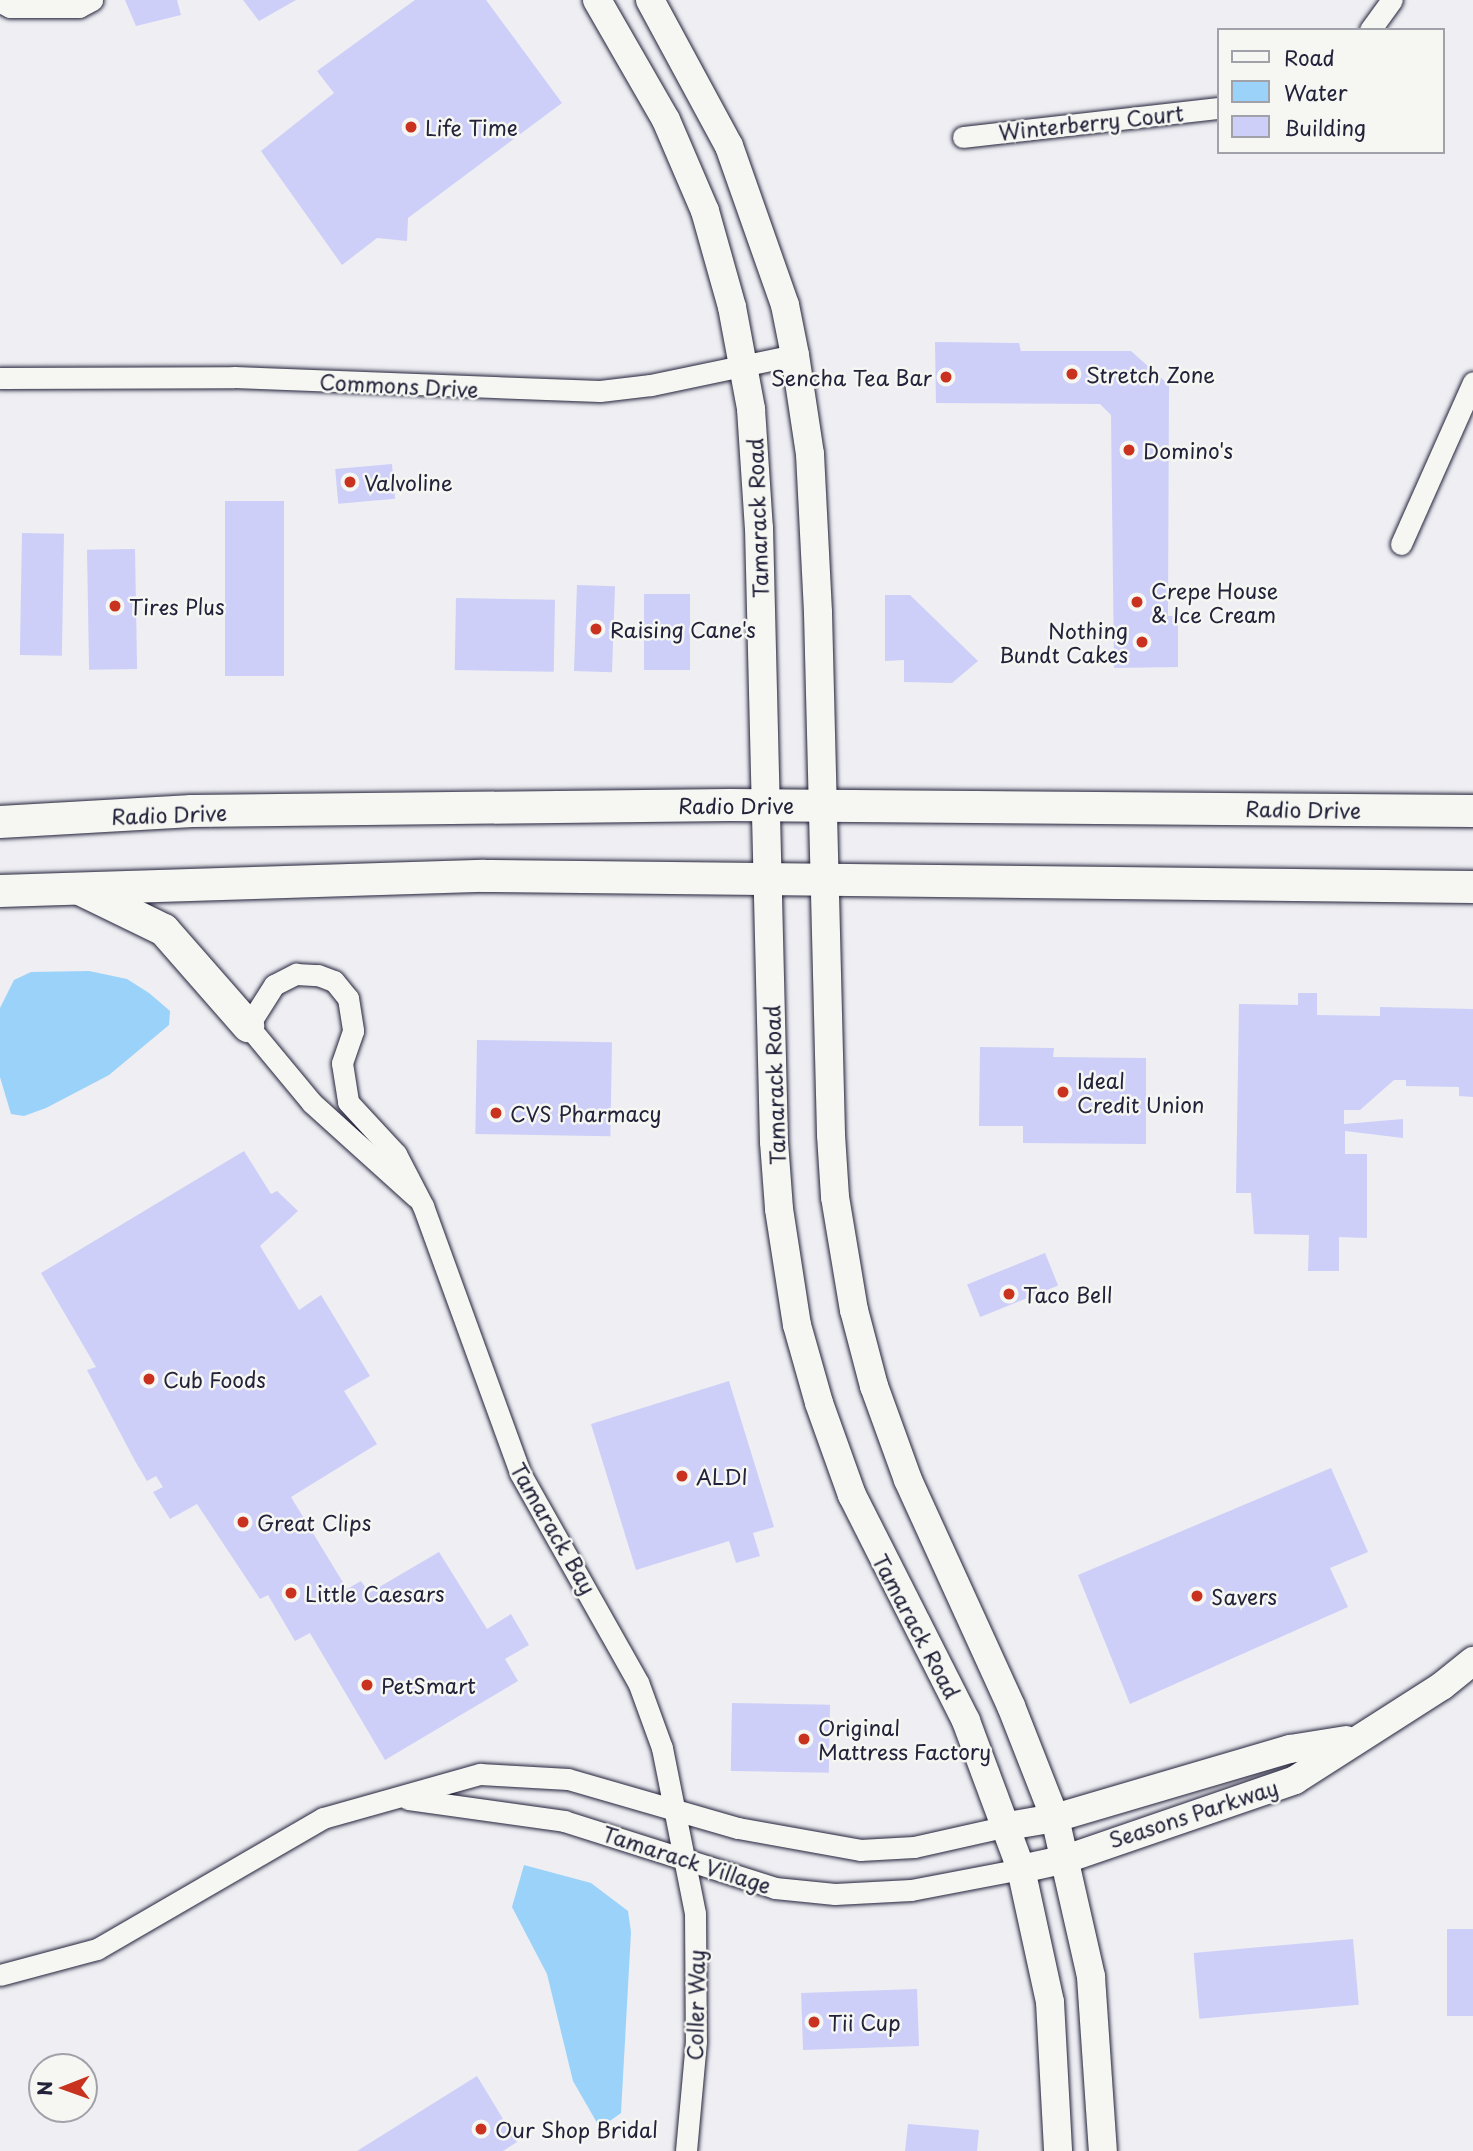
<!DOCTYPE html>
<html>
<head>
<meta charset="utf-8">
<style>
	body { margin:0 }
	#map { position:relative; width:1473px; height:2151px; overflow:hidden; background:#eeeef3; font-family:"Playpen Sans",sans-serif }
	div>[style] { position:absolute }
	.water>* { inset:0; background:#9ad2f9 }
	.building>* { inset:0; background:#cdcff8; transform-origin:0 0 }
	.roads { filter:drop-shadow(0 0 2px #22223b) drop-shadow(0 0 2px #22223b) }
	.minor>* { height:21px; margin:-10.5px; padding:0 10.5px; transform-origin:10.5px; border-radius:10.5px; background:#f6f6f2 }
	.tertiary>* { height:28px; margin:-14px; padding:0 14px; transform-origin:14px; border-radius:14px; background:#f6f6f2 }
	.secondary>* { height:32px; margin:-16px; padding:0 16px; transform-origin:16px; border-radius:16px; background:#f6f6f2 }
	.dots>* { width:19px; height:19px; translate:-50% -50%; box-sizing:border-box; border:4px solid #f6f6f2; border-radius:50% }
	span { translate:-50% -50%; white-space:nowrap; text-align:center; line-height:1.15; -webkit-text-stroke:5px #f6f6f2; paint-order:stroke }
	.street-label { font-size:21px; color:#22223b }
	.poi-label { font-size:21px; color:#22223b }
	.left { translate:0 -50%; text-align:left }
	.right { translate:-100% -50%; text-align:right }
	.legend { position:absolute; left:1217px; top:28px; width:228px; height:126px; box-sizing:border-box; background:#f6f6f2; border:2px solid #a1a1a9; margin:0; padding:9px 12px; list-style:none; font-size:21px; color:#22223b }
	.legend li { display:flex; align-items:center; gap:14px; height:35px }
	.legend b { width:35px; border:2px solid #a1a1a9 }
	.north { position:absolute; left:28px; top:2053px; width:70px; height:70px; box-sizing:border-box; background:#f6f6f2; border:2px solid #a1a1a9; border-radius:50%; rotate:269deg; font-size:19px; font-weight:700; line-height:28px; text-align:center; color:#22223b }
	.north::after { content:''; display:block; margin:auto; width:24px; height:32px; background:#c8321e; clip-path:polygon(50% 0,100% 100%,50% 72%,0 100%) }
</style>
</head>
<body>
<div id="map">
	<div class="water">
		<div style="clip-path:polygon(89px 971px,127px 979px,149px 993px,170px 1011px,169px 1025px,109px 1075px,46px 1108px,24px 1116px,11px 1114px,0 1077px,0 1008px,14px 980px,31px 972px)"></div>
		<div style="clip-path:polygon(524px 1865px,591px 1883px,628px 1911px,631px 1932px,621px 2113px,600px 2128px,573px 2081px,547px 1974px,512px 1907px)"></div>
	</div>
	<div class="building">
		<div style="clip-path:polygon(125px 0,177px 0,181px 15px,136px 26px)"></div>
		<div style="clip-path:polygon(243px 0,296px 0,259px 21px)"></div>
		<div style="clip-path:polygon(415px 0,486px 0,562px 103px,408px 218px,407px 241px,377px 238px,342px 265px,261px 151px,334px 93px,317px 71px)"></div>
		<div style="clip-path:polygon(935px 342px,1019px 343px,1021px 351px,1131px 351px,1169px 385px,1168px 616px,1178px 616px,1178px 667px,1114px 668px,1111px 415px,1100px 404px,936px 403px)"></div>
		<div style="left:392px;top:464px;width:35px;height:57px;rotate:85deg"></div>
		<div style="left:225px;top:501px;width:59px;height:175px"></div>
		<div style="left:22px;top:533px;width:42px;height:122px;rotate:1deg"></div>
		<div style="left:135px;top:549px;width:120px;height:48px;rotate:89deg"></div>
		<div style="left:577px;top:585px;width:38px;height:86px;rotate:2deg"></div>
		<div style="left:690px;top:594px;width:76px;height:46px;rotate:90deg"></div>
		<div style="clip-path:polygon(885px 595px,910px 595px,978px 661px,952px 683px,904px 682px,904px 660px,885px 661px)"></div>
		<div style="left:456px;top:598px;width:99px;height:72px;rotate:1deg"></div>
		<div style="clip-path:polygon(1298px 993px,1317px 993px,1317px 1015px,1380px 1016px,1380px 1007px,1473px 1009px,1473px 1097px,1459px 1096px,1459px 1087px,1406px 1086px,1406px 1080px,1394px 1080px,1360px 1110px,1344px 1110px,1344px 1124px,1403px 1119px,1403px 1138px,1345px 1131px,1345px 1154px,1367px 1154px,1367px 1238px,1339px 1237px,1339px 1271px,1308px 1271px,1309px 1235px,1254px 1234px,1251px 1193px,1236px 1193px,1239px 1004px,1298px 1005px)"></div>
		<div style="left:477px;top:1040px;width:135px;height:94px;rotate:1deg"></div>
		<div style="clip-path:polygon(980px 1047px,1054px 1048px,1053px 1057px,1146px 1058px,1146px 1144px,1023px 1143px,1023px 1126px,979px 1126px)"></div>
		<div style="clip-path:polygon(244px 1151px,271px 1194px,277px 1191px,298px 1211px,260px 1246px,299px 1310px,321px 1295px,370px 1376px,344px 1391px,377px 1444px,291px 1497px,347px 1589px,361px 1581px,369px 1593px,439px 1552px,487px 1629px,511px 1614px,529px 1645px,505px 1659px,518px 1681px,385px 1760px,310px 1633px,295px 1641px,268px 1595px,260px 1599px,197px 1504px,170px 1519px,153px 1492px,163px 1487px,156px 1476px,147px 1481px,135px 1461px,87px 1370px,96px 1367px,41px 1273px)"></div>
		<div style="left:1045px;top:1253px;width:35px;height:84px;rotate:68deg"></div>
		<div style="clip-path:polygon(729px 1381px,774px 1527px,753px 1533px,760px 1556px,736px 1563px,729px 1541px,636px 1570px,591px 1424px)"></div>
		<div style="clip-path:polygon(1331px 1468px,1368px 1552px,1330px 1568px,1348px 1607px,1130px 1704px,1078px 1575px)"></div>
		<div style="left:732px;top:1703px;width:98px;height:68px;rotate:1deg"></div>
		<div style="left:1473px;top:1929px;width:87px;height:26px;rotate:90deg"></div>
		<div style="left:1353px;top:1939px;width:66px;height:160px;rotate:85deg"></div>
		<div style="left:917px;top:1989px;width:57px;height:116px;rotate:88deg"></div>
		<div style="clip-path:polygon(477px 2076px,517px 2142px,503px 2151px,357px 2151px)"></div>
		<div style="clip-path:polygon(908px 2124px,979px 2130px,977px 2151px,905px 2151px)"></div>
	</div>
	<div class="roads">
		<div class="minor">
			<div style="left:0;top:2px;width:11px;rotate:27deg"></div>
			<div style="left:10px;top:7px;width:69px"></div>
			<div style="left:79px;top:7px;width:15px;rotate:-28deg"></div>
			<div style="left:1370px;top:30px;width:37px;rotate:-54deg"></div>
			<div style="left:963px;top:137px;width:258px;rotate:-6.5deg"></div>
			<div style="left:0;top:378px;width:234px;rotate:-0.2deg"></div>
			<div style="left:234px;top:377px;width:366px;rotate:2.2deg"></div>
			<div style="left:600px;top:391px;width:51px;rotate:-6.7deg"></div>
			<div style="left:651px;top:385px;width:147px;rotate:-11.8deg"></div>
			<div style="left:1401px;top:544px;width:177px;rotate:-66deg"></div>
			<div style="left:416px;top:1197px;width:140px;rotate:-137.9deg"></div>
			<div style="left:312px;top:1103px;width:100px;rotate:-129.7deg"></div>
			<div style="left:248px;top:1026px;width:49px;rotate:-57.6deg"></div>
			<div style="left:274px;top:985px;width:25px;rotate:-27deg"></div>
			<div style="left:296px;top:974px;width:22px;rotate:3deg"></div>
			<div style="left:318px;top:975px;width:17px;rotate:21deg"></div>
			<div style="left:334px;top:981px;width:22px;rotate:51deg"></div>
			<div style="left:348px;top:998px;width:33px;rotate:81deg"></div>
			<div style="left:353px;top:1031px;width:34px;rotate:109deg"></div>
			<div style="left:342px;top:1063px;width:39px;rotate:81deg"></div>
			<div style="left:348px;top:1102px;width:71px;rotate:47.3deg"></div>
			<div style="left:396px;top:1154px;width:59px;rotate:62.6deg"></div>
			<div style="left:423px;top:1206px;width:284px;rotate:70deg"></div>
			<div style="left:520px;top:1473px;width:240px;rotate:60.6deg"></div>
			<div style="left:638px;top:1682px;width:70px;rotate:70deg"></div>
			<div style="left:662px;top:1748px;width:168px;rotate:78.7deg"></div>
			<div style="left:695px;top:1913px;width:128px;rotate:89.6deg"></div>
			<div style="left:696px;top:2041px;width:110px;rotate:95.2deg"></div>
			<div style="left:408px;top:1799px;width:158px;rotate:8deg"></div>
			<div style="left:564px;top:1821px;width:221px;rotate:17.6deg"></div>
			<div style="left:775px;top:1888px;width:60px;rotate:5.7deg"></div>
			<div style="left:835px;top:1894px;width:76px;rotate:-3deg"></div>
			<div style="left:911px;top:1890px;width:112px;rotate:-10.8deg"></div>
			<div style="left:0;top:1975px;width:100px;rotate:-15deg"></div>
			<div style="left:97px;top:1949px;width:261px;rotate:-30.1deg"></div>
			<div style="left:323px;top:1818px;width:163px;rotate:-15.7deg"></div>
			<div style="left:480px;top:1774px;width:88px;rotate:3.3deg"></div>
			<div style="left:568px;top:1779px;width:177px;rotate:16.1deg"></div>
			<div style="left:738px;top:1828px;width:124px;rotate:10.2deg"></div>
			<div style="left:860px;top:1850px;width:54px;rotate:-3.2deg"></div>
			<div style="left:914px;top:1847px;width:96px;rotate:-12.6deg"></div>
		</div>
		<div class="tertiary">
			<div style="left:597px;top:0;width:138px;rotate:60.1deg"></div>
			<div style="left:666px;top:120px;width:99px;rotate:66.8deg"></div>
			<div style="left:705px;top:211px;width:100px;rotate:74.3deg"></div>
			<div style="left:732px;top:307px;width:104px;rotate:79.4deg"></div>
			<div style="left:751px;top:409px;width:119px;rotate:86.2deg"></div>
			<div style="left:759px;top:528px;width:614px;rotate:88.6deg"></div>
			<div style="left:774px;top:1142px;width:67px;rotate:85.7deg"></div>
			<div style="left:779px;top:1209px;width:117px;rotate:81.2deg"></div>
			<div style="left:797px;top:1325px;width:81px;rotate:74.2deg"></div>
			<div style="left:819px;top:1403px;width:98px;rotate:70.3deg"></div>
			<div style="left:852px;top:1495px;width:253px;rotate:63.2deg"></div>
			<div style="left:966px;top:1721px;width:158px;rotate:69.6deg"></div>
			<div style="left:1021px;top:1869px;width:136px;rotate:77.7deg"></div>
			<div style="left:1050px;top:2002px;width:149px;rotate:86.9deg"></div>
			<div style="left:650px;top:0;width:166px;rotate:61.6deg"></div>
			<div style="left:729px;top:146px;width:169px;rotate:70.6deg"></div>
			<div style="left:785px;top:305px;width:51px;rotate:78.7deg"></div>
			<div style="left:795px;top:355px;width:100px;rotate:81.4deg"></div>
			<div style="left:810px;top:454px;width:159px;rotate:87.1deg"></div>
			<div style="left:818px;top:613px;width:522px;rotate:88.57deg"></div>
			<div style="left:831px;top:1135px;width:62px;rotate:86.3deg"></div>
			<div style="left:835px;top:1197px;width:115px;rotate:80.5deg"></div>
			<div style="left:854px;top:1310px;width:79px;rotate:75.3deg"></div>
			<div style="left:874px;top:1386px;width:100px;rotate:70.1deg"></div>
			<div style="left:908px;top:1480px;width:248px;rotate:65.5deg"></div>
			<div style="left:1011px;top:1706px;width:120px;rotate:68.6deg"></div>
			<div style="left:1055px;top:1818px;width:163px;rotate:77.2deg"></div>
			<div style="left:1091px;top:1977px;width:174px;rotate:86.1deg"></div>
			<div style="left:1008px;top:1826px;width:48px;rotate:-9.7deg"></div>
			<div style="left:1055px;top:1818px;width:245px;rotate:-16.4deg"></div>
			<div style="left:1290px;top:1749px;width:57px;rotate:-9.1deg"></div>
			<div style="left:1021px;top:1869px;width:46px;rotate:-12.5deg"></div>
			<div style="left:1066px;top:1859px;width:242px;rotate:-19deg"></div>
			<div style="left:1295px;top:1780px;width:174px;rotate:-32.6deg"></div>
			<div style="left:1442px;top:1686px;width:40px;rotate:-39deg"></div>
		</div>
		<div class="secondary">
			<div style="left:0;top:822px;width:192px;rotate:-3.3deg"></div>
			<div style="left:192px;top:811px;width:538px;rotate:-0.64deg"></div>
			<div style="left:730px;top:805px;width:743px;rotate:0.46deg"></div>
			<div style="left:82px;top:890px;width:91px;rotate:26deg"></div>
			<div style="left:164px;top:930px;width:128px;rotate:48.8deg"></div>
			<div style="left:0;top:891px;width:484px;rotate:-1.8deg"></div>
			<div style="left:484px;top:876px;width:989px;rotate:0.64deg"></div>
		</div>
	</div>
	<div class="dots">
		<div style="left:411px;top:127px;background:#c8321e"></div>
		<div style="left:1072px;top:374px;background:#c8321e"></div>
		<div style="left:946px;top:377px;background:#c8321e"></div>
		<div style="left:1129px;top:450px;background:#c8321e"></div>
		<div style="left:350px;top:482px;background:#c8321e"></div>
		<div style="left:1137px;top:602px;background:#c8321e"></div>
		<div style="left:115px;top:606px;background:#c8321e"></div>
		<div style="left:596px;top:629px;background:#c8321e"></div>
		<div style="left:1142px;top:642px;background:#c8321e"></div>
		<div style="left:1063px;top:1092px;background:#c8321e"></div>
		<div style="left:496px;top:1113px;background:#c8321e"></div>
		<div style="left:1009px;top:1294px;background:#c8321e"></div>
		<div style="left:149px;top:1379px;background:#c8321e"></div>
		<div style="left:682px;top:1476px;background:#c8321e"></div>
		<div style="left:243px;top:1522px;background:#c8321e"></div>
		<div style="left:291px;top:1593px;background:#c8321e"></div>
		<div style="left:1197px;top:1596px;background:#c8321e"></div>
		<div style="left:367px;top:1685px;background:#c8321e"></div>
		<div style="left:804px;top:1739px;background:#c8321e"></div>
		<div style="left:814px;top:2022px;background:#c8321e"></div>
		<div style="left:481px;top:2129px;background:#c8321e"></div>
	</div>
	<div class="street-label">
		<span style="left:1091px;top:122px;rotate:-6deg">Winterberry Court</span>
		<span style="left:399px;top:385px;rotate:3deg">Commons Drive</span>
		<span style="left:757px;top:518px;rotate:-92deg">Tamarack Road</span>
		<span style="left:736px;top:805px">Radio Drive</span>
		<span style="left:1303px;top:809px;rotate:1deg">Radio Drive</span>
		<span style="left:169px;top:814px;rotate:-2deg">Radio Drive</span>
		<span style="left:774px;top:1085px;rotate:-92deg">Tamarack Road</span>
		<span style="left:554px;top:1528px;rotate:60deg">Tamarack Bay</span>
		<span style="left:917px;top:1626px;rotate:62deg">Tamarack Road</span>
		<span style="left:1193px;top:1813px;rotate:-18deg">Seasons Parkway</span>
		<span style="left:687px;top:1859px;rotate:18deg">Tamarack Village</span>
		<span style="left:695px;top:2005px;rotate:-89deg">Coller Way</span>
	</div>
	<div class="poi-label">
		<span class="left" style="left:425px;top:127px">Life Time</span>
		<span class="left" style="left:1086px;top:374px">Stretch Zone</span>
		<span class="right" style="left:932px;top:377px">Sencha Tea Bar</span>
		<span class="left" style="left:1143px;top:450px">Domino's</span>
		<span class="left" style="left:364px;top:482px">Valvoline</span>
		<span class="left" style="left:1151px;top:602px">Crepe House<br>&amp; Ice Cream</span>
		<span class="left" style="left:129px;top:606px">Tires Plus</span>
		<span class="left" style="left:610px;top:629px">Raising Cane's</span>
		<span class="right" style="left:1128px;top:642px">Nothing<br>Bundt Cakes</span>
		<span class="left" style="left:1077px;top:1092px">Ideal<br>Credit Union</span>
		<span class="left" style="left:510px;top:1113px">CVS Pharmacy</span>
		<span class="left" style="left:1023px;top:1294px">Taco Bell</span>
		<span class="left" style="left:163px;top:1379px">Cub Foods</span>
		<span class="left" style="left:696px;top:1476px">ALDI</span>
		<span class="left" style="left:257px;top:1522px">Great Clips</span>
		<span class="left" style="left:305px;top:1593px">Little Caesars</span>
		<span class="left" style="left:1211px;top:1596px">Savers</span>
		<span class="left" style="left:381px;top:1685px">PetSmart</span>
		<span class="left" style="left:818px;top:1739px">Original<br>Mattress Factory</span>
		<span class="left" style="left:828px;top:2022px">Tii Cup</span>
		<span class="left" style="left:495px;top:2129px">Our Shop Bridal</span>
	</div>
	<ul class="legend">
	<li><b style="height:9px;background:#f6f6f2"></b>Road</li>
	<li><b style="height:19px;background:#9ad2f9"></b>Water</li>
	<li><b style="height:19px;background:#cdcff8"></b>Building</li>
	</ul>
	<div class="north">N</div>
</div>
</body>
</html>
